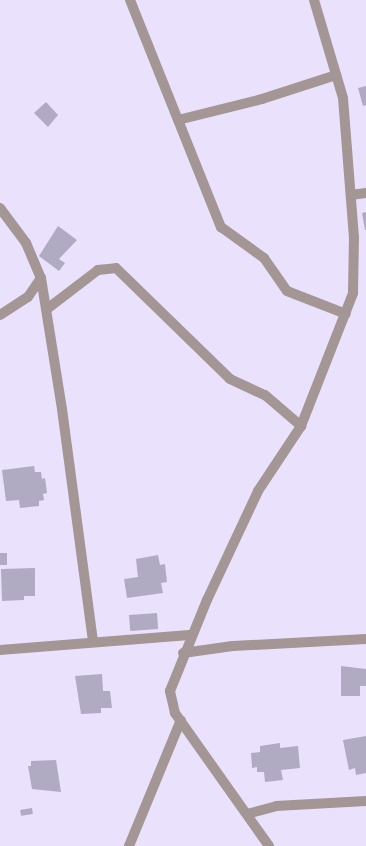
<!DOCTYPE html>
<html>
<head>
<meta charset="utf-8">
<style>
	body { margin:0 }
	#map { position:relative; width:366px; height:846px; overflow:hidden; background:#eae2fc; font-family:"Alegreya Sans",sans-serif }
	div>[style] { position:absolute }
	.building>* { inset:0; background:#b1aac3; transform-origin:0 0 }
	.street>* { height:10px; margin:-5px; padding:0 5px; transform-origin:5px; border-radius:5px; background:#a39695 }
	span { translate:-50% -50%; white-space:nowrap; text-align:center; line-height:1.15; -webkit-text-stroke:3.5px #eae2fc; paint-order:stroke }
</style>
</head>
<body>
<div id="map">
	<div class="building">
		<div style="clip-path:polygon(366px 86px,366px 105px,363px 106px,358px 88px)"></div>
		<div style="clip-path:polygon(46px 102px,58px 115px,48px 127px,34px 113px)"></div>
		<div style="clip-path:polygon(366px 212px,366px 230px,365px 230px,362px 213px)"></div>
		<div style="clip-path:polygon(58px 226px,77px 240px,59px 259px,65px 263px,59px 271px,39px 256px)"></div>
		<div style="clip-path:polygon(34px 466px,35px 472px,41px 472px,42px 479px,45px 478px,47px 493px,43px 494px,44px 500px,39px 501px,39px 506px,20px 508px,19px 500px,6px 501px,2px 470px)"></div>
		<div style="left:0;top:553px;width:7px;height:12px"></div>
		<div style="clip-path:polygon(158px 555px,160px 565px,165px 564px,167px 582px,161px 583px,163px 593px,127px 598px,124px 579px,138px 577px,136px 559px)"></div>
		<div style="clip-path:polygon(35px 568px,35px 596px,24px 596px,24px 600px,2px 601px,1px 569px)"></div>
		<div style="left:157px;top:613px;width:16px;height:28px;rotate:86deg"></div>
		<div style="clip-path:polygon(341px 666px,366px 669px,366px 686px,360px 686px,360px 696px,341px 696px)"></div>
		<div style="clip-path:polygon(102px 674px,103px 691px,110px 691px,112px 708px,101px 708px,101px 713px,81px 714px,75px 676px)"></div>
		<div style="clip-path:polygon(366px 736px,366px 773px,356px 775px,355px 768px,349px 770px,343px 740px)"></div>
		<div style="clip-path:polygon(280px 743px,280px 748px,298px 746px,300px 768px,281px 770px,283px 780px,265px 782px,264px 772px,257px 772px,257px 767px,252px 768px,251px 753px,260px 752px,260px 746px)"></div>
		<div style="clip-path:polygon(56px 760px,61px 792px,32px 789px,28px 766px,31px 766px,31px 761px)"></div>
		<div style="left:32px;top:808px;width:6px;height:12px;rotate:81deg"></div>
	</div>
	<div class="street">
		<div style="left:130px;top:0;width:245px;rotate:68.2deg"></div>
		<div style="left:221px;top:227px;width:53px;rotate:35.8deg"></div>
		<div style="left:264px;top:258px;width:40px;rotate:55.1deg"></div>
		<div style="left:287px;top:291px;width:63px;rotate:21.3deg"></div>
		<div style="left:178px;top:120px;width:87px;rotate:-14deg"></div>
		<div style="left:262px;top:99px;width:78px;rotate:-18deg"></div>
		<div style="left:351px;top:195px;width:15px;rotate:-8deg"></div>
		<div style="left:0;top:208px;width:44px;rotate:53.4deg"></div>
		<div style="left:26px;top:243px;width:38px;rotate:67deg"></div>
		<div style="left:41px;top:278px;width:133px;rotate:80.9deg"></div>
		<div style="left:62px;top:409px;width:235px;rotate:82.4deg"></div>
		<div style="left:47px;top:309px;width:64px;rotate:-37.4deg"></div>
		<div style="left:98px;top:270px;width:18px;rotate:-6deg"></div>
		<div style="left:116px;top:268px;width:159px;rotate:44.2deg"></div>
		<div style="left:230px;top:379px;width:38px;rotate:25deg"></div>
		<div style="left:265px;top:395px;width:48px;rotate:40.7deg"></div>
		<div style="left:0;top:315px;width:33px;rotate:-33deg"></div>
		<div style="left:28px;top:297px;width:23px;rotate:-56deg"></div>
		<div style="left:0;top:650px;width:193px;rotate:-4.5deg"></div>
		<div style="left:183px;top:653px;width:50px;rotate:-8deg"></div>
		<div style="left:233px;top:646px;width:133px;rotate:-3deg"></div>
		<div style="left:247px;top:814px;width:30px;rotate:-15deg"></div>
		<div style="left:276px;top:806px;width:90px;rotate:-3.2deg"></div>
		<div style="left:129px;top:846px;width:136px;rotate:-67.6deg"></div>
		<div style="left:269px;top:846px;width:163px;rotate:-125.3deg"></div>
		<div style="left:175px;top:713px;width:23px;rotate:-103deg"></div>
		<div style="left:170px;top:691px;width:98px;rotate:-67.9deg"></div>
		<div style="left:207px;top:600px;width:120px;rotate:-64.9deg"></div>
		<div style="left:258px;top:491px;width:78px;rotate:-56.5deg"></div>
		<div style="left:301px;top:426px;width:143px;rotate:-68.6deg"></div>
		<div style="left:353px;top:293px;width:55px;rotate:-89deg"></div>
		<div style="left:354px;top:238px;width:140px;rotate:-94.5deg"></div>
		<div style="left:343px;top:98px;width:102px;rotate:-106.5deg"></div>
	</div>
</div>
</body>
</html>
